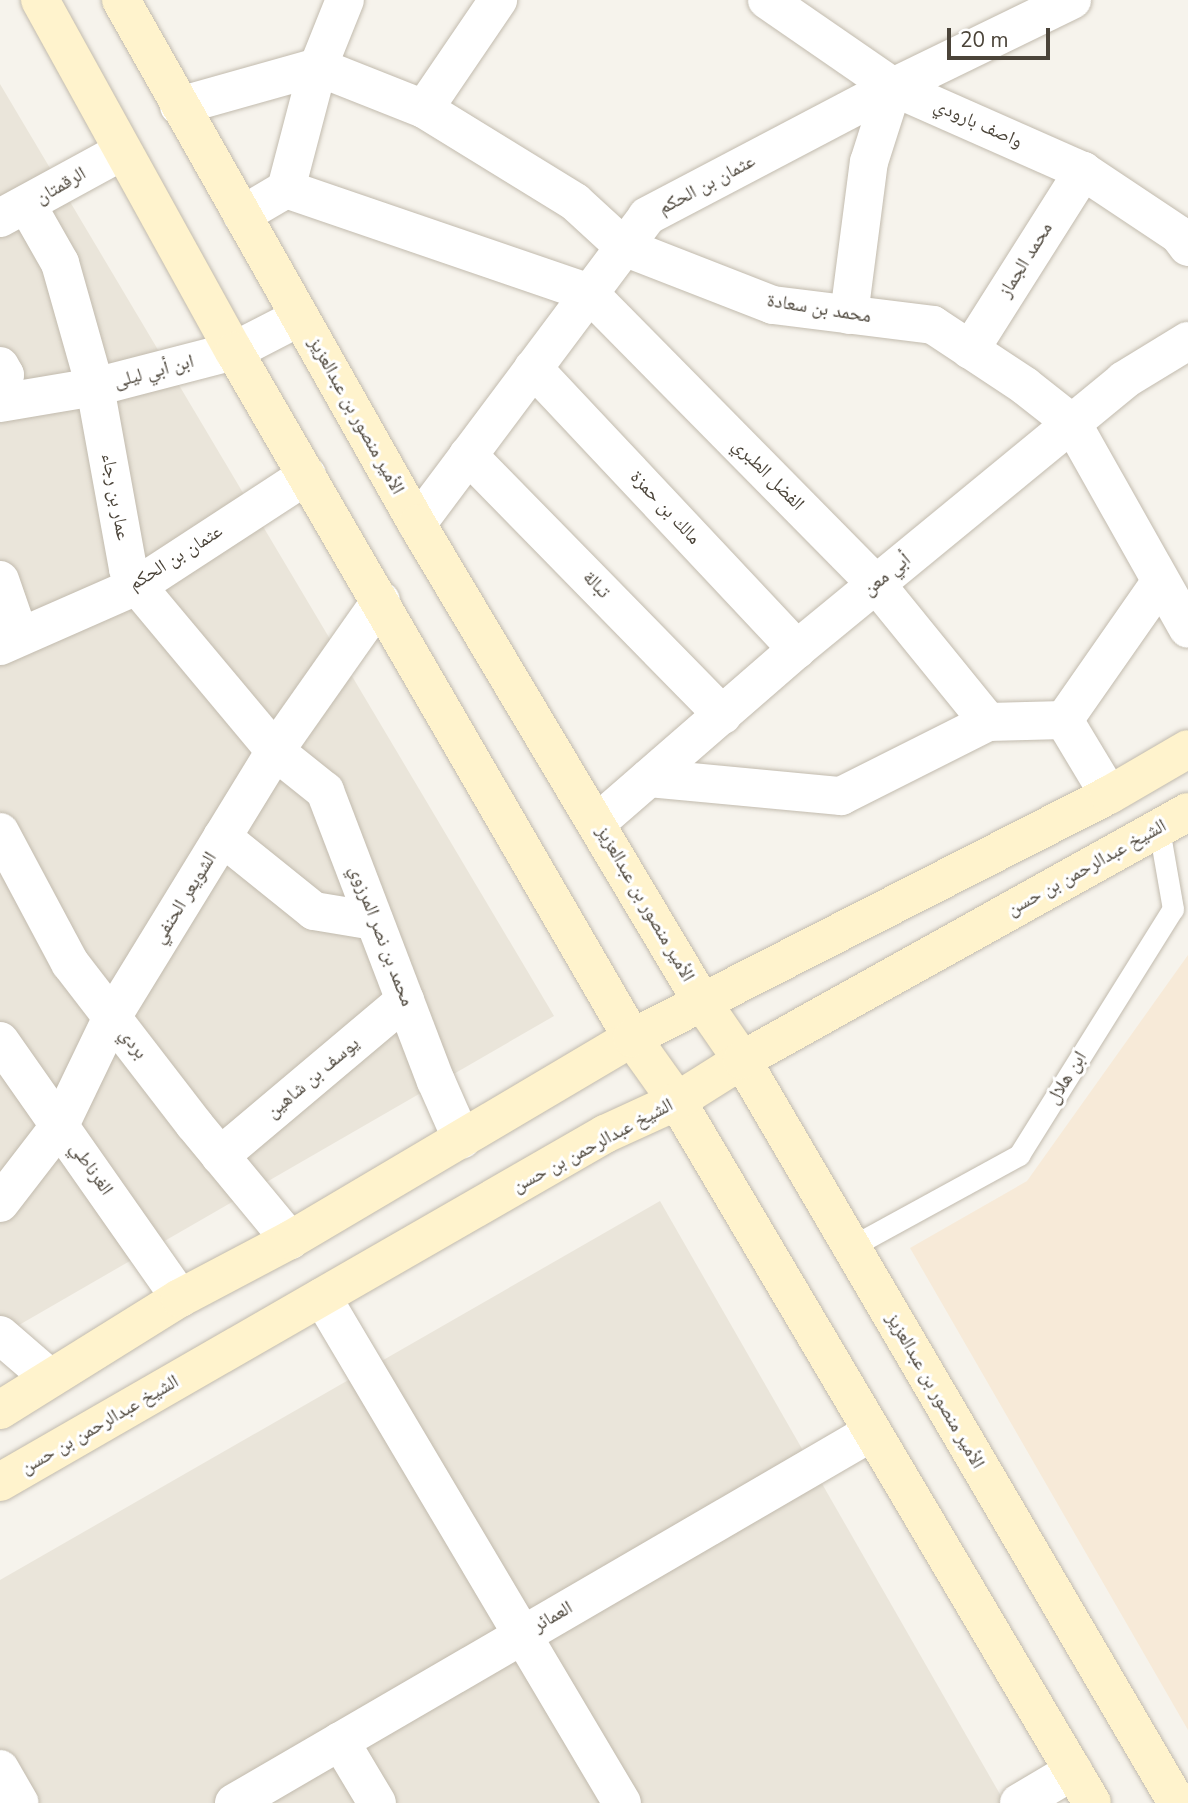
<!DOCTYPE html>
<html>
<head>
<meta charset="utf-8">
<style>
	body { margin:0 }
	#map { position:relative; width:1188px; height:1803px; overflow:hidden; background:#f6f3ec; font-family:"Nunito Sans","Noto Naskh Arabic",sans-serif }
	div>[style] { position:absolute }
	.residential>* { inset:0; background:#eae5da }
	.commercial>* { inset:0; background:#f7ead8 }
	.roads { filter:drop-shadow(0 0 2px #c2bbae) drop-shadow(0 0 2px #c2bbae) }
	.lane>* { height:21px; margin:-10.5px; padding:0 10.5px; transform-origin:10.5px; border-radius:10.5px; background:#fff }
	.street>* { height:38px; margin:-19px; padding:0 19px; transform-origin:19px; border-radius:19px; background:#fff }
	.secondary>* { height:38px; margin:-19px; padding:0 19px; transform-origin:19px; border-radius:19px; background:#fff3cd }
	span { translate:-50% -50%; white-space:nowrap; text-align:center; line-height:1.15; -webkit-text-stroke:6px #fff; paint-order:stroke }
	.street-label { font-size:19px; color:#4b4439 }
	.scale { position:absolute; left:947px; top:28px; width:103px; height:32px; box-sizing:border-box; border:4px solid #4b4439; border-top:0; padding-left:9px; font-size:21px; line-height:24px; white-space:nowrap; color:#4b4439; -webkit-text-stroke:5px #fff; paint-order:stroke }
</style>
</head>
<body>
<div id="map">
	<div class="residential">
		<div style="clip-path:polygon(0 84px,554px 1016px,0 1336px)"></div>
		<div style="clip-path:polygon(660px 1201px,1005px 1803px,0 1803px,0 1580px)"></div>
	</div>
	<div class="commercial">
		<div style="clip-path:polygon(1188px 955px,1188px 1730px,910px 1248px,1027px 1181px)"></div>
	</div>
	<div class="roads">
		<div class="lane">
			<div style="left:851px;top:1247px;width:192px;rotate:-28.7deg"></div>
			<div style="left:1019px;top:1155px;width:290px;rotate:-58deg"></div>
			<div style="left:1173px;top:909px;width:81px;rotate:-99.9deg"></div>
		</div>
		<div class="street">
			<div style="left:767px;top:0;width:153px;rotate:34.6deg"></div>
			<div style="left:893px;top:87px;width:208px;rotate:23.9deg"></div>
			<div style="left:1083px;top:171px;width:115px;rotate:33.7deg"></div>
			<div style="left:1179px;top:235px;width:15px;rotate:53deg"></div>
			<div style="left:179px;top:106px;width:144px;rotate:-15.7deg"></div>
			<div style="left:318px;top:67px;width:72px;rotate:-68.1deg"></div>
			<div style="left:424px;top:109px;width:132px;rotate:-55.8deg"></div>
			<div style="left:286px;top:189px;width:320px;rotate:18.9deg"></div>
			<div style="left:589px;top:293px;width:409px;rotate:45.4deg"></div>
			<div style="left:876px;top:584px;width:178px;rotate:50.9deg"></div>
			<div style="left:988px;top:722px;width:76px;rotate:-1.5deg"></div>
			<div style="left:1064px;top:720px;width:169px;rotate:-55.1deg"></div>
			<div style="left:27px;top:205px;width:67px;rotate:60.4deg"></div>
			<div style="left:60px;top:263px;width:129px;rotate:74.2deg"></div>
			<div style="left:95px;top:387px;width:185px;rotate:79.7deg"></div>
			<div style="left:128px;top:569px;width:19px;rotate:62deg"></div>
			<div style="left:137px;top:586px;width:215px;rotate:50.1deg"></div>
			<div style="left:275px;top:751px;width:64px;rotate:38.7deg"></div>
			<div style="left:325px;top:791px;width:311px;rotate:69.1deg"></div>
			<div style="left:436px;top:1081px;width:64px;rotate:66.2deg"></div>
			<div style="left:242px;top:215px;width:51px;rotate:-30.6deg"></div>
			<div style="left:286px;top:189px;width:126px;rotate:-75.3deg"></div>
			<div style="left:318px;top:67px;width:114px;rotate:21.6deg"></div>
			<div style="left:424px;top:109px;width:177px;rotate:31.6deg"></div>
			<div style="left:575px;top:202px;width:67px;rotate:42.6deg"></div>
			<div style="left:624px;top:247px;width:160px;rotate:21.3deg"></div>
			<div style="left:773px;top:305px;width:161px;rotate:7.1deg"></div>
			<div style="left:933px;top:325px;width:110px;rotate:33.5deg"></div>
			<div style="left:1025px;top:386px;width:60px;rotate:38.2deg"></div>
			<div style="left:1072px;top:423px;width:236px;rotate:60.6deg"></div>
			<div style="left:0;top:218px;width:138px;rotate:-28.6deg"></div>
			<div style="left:849px;top:315px;width:154px;rotate:-82.6deg"></div>
			<div style="left:869px;top:162px;width:79px;rotate:-72.3deg"></div>
			<div style="left:970px;top:350px;width:212px;rotate:-57.7deg"></div>
			<div style="left:0;top:366px;width:10px;rotate:61deg"></div>
			<div style="left:5px;top:375px;width:6px;rotate:141deg"></div>
			<div style="left:533px;top:368px;width:386px;rotate:46.8deg"></div>
			<div style="left:0;top:403px;width:96px;rotate:-9.6deg"></div>
			<div style="left:95px;top:387px;width:144px;rotate:-14.5deg"></div>
			<div style="left:234px;top:351px;width:74px;rotate:-27.3deg"></div>
			<div style="left:468px;top:455px;width:364px;rotate:45.6deg"></div>
			<div style="left:417px;top:524px;width:384px;rotate:-53.2deg"></div>
			<div style="left:647px;top:216px;width:278px;rotate:-27.7deg"></div>
			<div style="left:893px;top:87px;width:199px;rotate:-25.9deg"></div>
			<div style="left:0;top:580px;width:58px;rotate:70.9deg"></div>
			<div style="left:0;top:646px;width:150px;rotate:-23.7deg"></div>
			<div style="left:137px;top:586px;width:203px;rotate:-33.1deg"></div>
			<div style="left:1064px;top:720px;width:87px;rotate:59deg"></div>
			<div style="left:649px;top:778px;width:193px;rotate:5.4deg"></div>
			<div style="left:841px;top:796px;width:165px;rotate:-26.7deg"></div>
			<div style="left:598px;top:822px;width:264px;rotate:-41deg"></div>
			<div style="left:797px;top:649px;width:423px;rotate:-39.4deg"></div>
			<div style="left:1124px;top:380px;width:75px;rotate:-31.4deg"></div>
			<div style="left:0;top:832px;width:149px;rotate:61.9deg"></div>
			<div style="left:70px;top:963px;width:203px;rotate:52.4deg"></div>
			<div style="left:194px;top:1124px;width:151px;rotate:50.4deg"></div>
			<div style="left:222px;top:837px;width:118px;rotate:38.8deg"></div>
			<div style="left:314px;top:911px;width:61px;rotate:9.5deg"></div>
			<div style="left:0;top:1041px;width:314px;rotate:55deg"></div>
			<div style="left:220px;top:1156px;width:242px;rotate:-40.1deg"></div>
			<div style="left:0;top:1203px;width:98px;rotate:-52.4deg"></div>
			<div style="left:60px;top:1125px;width:120px;rotate:-64.3deg"></div>
			<div style="left:112px;top:1017px;width:312px;rotate:-58.5deg"></div>
			<div style="left:275px;top:751px;width:184px;rotate:-54.9deg"></div>
			<div style="left:322px;top:1297px;width:588px;rotate:59.34deg"></div>
			<div style="left:0;top:1335px;width:66px;rotate:40.7deg"></div>
			<div style="left:340px;top:1741px;width:72px;rotate:59.2deg"></div>
			<div style="left:0;top:1769px;width:39px;rotate:60deg"></div>
			<div style="left:234px;top:1803px;width:738px;rotate:-30.18deg"></div>
			<div style="left:1019px;top:1803px;width:63px;rotate:-30.7deg"></div>
		</div>
		<div class="secondary">
			<div style="left:40px;top:0;width:401px;rotate:61.1deg"></div>
			<div style="left:234px;top:351px;width:794px;rotate:59.91deg"></div>
			<div style="left:632px;top:1038px;width:77px;rotate:54.5deg"></div>
			<div style="left:677px;top:1101px;width:815px;rotate:59.41deg"></div>
			<div style="left:121px;top:0;width:602px;rotate:60.54deg"></div>
			<div style="left:417px;top:524px;width:557px;rotate:59.2deg"></div>
			<div style="left:702px;top:1002px;width:70px;rotate:55.4deg"></div>
			<div style="left:742px;top:1060px;width:861px;rotate:59.65deg"></div>
			<div style="left:0;top:1410px;width:212px;rotate:-31.9deg"></div>
			<div style="left:180px;top:1298px;width:124px;rotate:-27.8deg"></div>
			<div style="left:290px;top:1240px;width:397px;rotate:-30.6deg"></div>
			<div style="left:632px;top:1038px;width:535px;rotate:-27deg"></div>
			<div style="left:1109px;top:795px;width:91px;rotate:-30.2deg"></div>
			<div style="left:0;top:1482px;width:698px;rotate:-29.91deg"></div>
			<div style="left:605px;top:1134px;width:79px;rotate:-24.6deg"></div>
			<div style="left:677px;top:1101px;width:77px;rotate:-32.2deg"></div>
			<div style="left:742px;top:1060px;width:510px;rotate:-29.08deg"></div>
		</div>
	</div>
	<div class="street-label">
		<span style="left:978px;top:124px;rotate:24deg">واصف بارودي</span>
		<span style="left:707px;top:185px;rotate:-28deg">عثمان بن الحكم</span>
		<span style="left:61px;top:186px;rotate:-30deg">الرقمتان</span>
		<span style="left:1026px;top:260px;rotate:-58deg">محمد الجماز</span>
		<span style="left:819px;top:309px;rotate:9deg">محمد بن سعادة</span>
		<span style="left:154px;top:372px;rotate:-15deg">ابن أبي ليلى</span>
		<span style="left:356px;top:416px;rotate:61deg">الأمير منصور بن عبدالعزيز</span>
		<span style="left:768px;top:475px;rotate:45deg">الفضل الطبري</span>
		<span style="left:115px;top:497px;rotate:80deg">عمار بن رجاء</span>
		<span style="left:665px;top:508px;rotate:47deg">مالك بن حمزة</span>
		<span style="left:176px;top:558px;rotate:-32deg">عثمان بن الحكم</span>
		<span style="left:887px;top:575px;rotate:-39deg">أبي معن</span>
		<span style="left:596px;top:585px;rotate:46deg">تبالة</span>
		<span style="left:1087px;top:868px;rotate:-29deg">الشيخ عبدالرحمن بن حسن</span>
		<span style="left:185px;top:898px;rotate:-58deg">الشويعر الحنفي</span>
		<span style="left:645px;top:904px;rotate:60deg">الأمير منصور بن عبدالعزيز</span>
		<span style="left:381px;top:936px;rotate:69deg">محمد بن نصر المرزوي</span>
		<span style="left:133px;top:1044px;rotate:53deg">بردي</span>
		<span style="left:313px;top:1078px;rotate:-40deg">يوسف بن شاهين</span>
		<span style="left:1067px;top:1078px;rotate:-58deg">ابن هلال</span>
		<span style="left:593px;top:1146px;rotate:-28deg">الشيخ عبدالرحمن بن حسن</span>
		<span style="left:91px;top:1169px;rotate:55deg">الغرناطي</span>
		<span style="left:935px;top:1391px;rotate:60deg">الأمير منصور بن عبدالعزيز</span>
		<span style="left:100px;top:1425px;rotate:-30deg">الشيخ عبدالرحمن بن حسن</span>
		<span style="left:553px;top:1617px;rotate:-30deg">العمائر</span>
	</div>
	<div class="scale">20 m</div>
</div>
</body>
</html>
